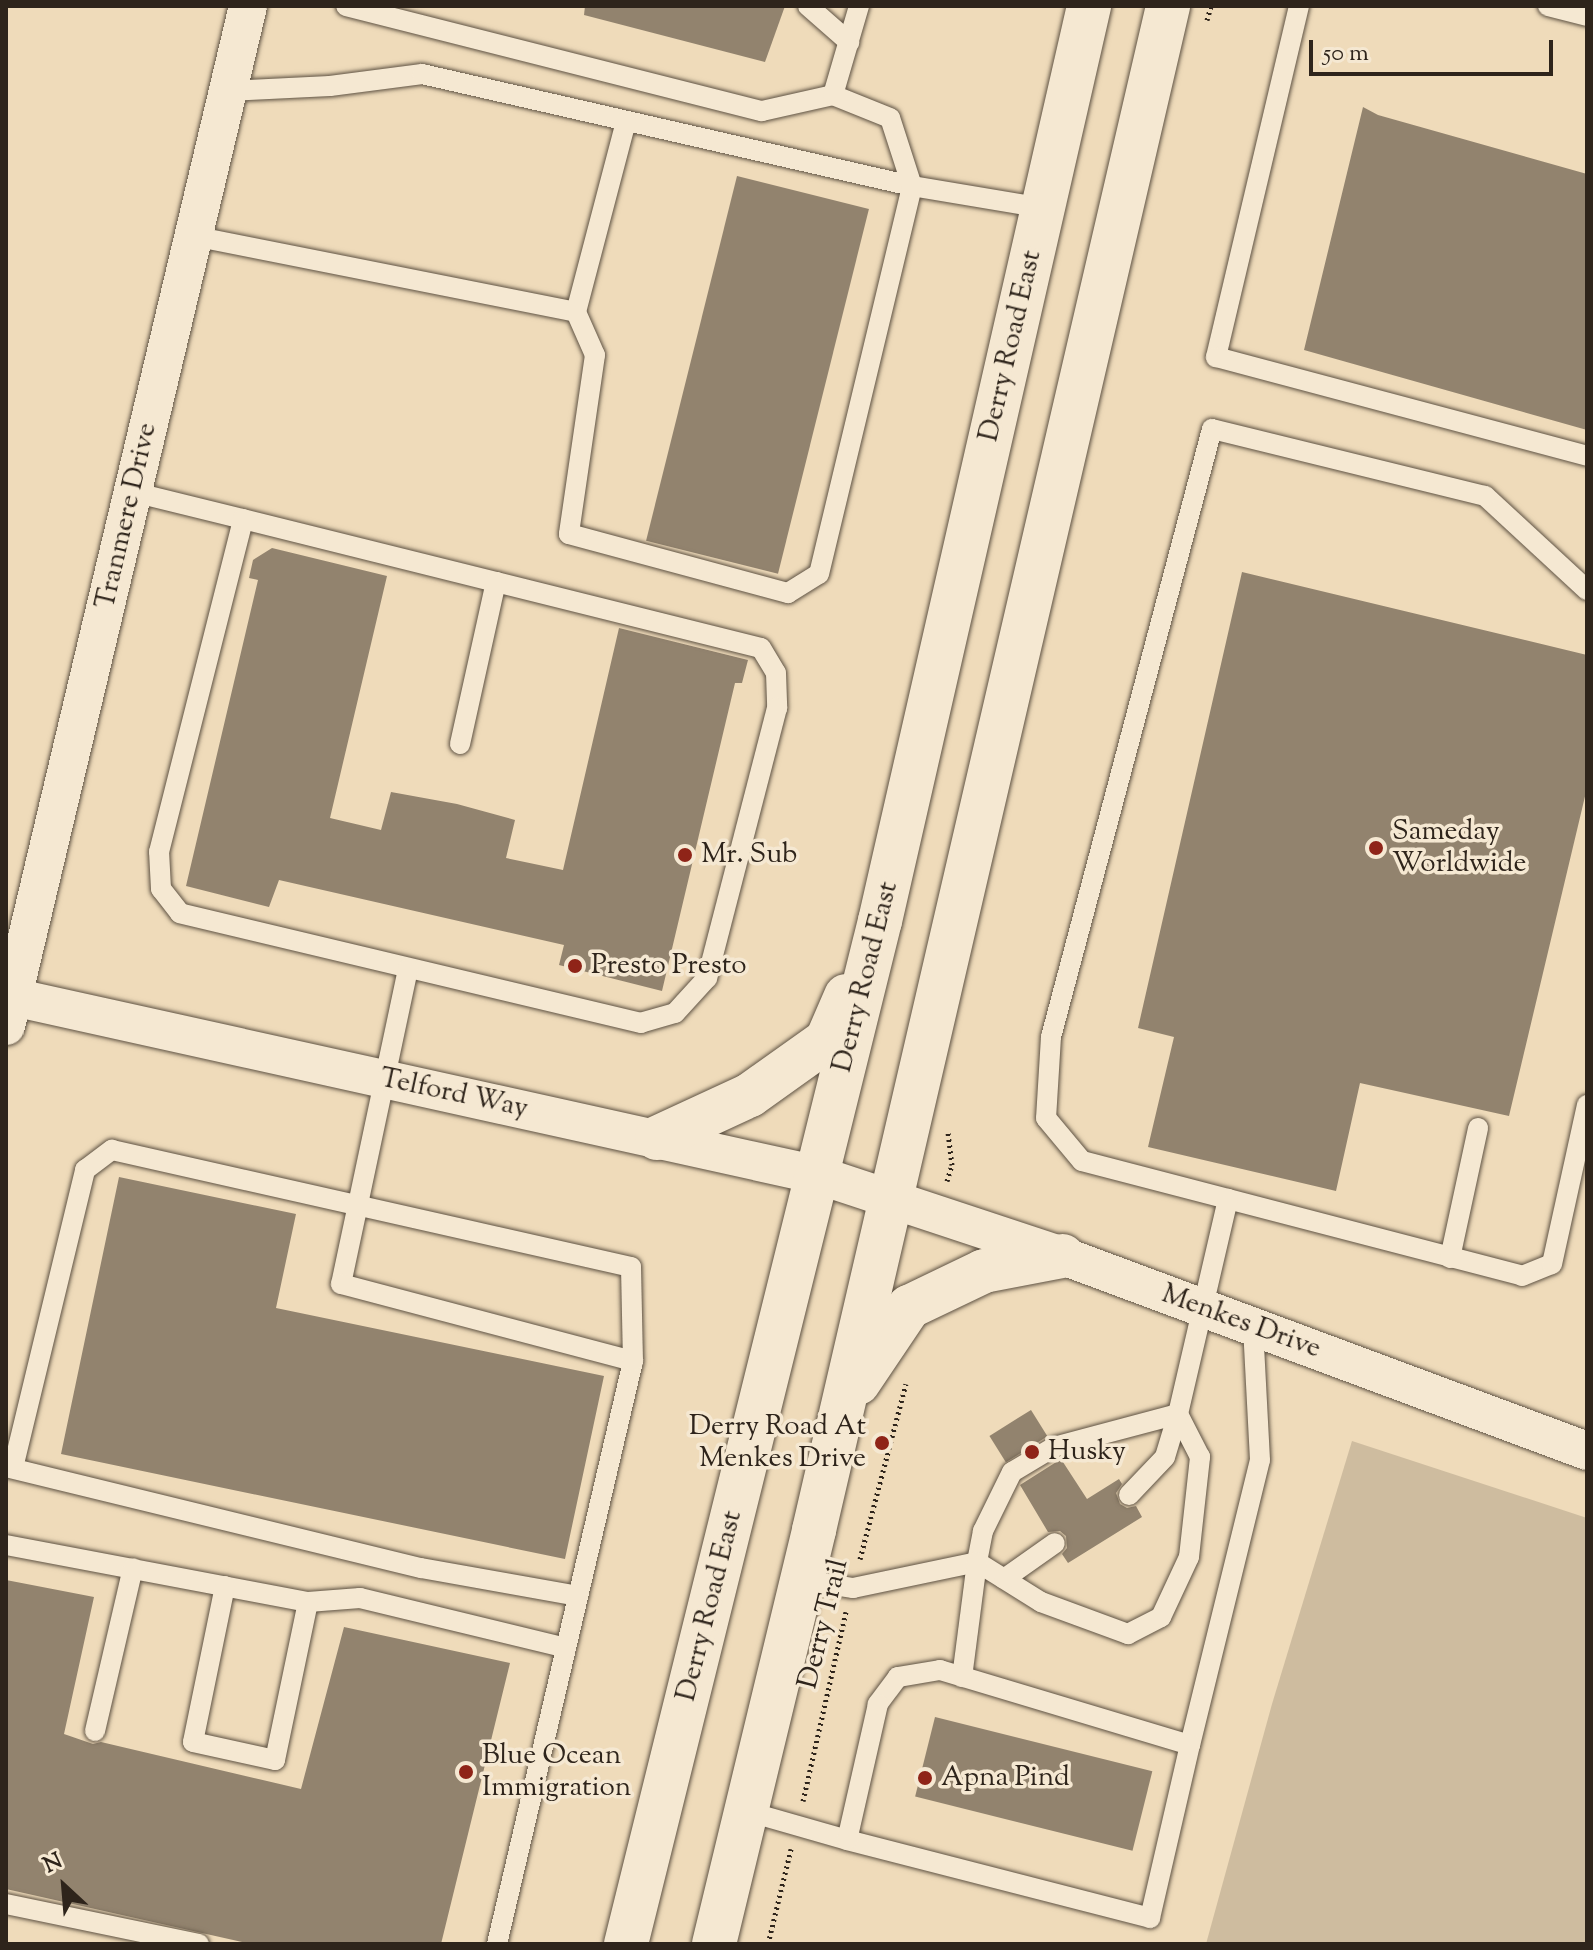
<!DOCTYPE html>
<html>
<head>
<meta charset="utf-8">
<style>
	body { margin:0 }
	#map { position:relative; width:1593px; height:1950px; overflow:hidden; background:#efdbba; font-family:"Sorts Mill Goudy",serif }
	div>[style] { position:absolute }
	.green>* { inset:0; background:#cebc9f }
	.building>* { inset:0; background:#92836e; transform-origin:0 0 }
	.path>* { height:5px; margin-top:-2.5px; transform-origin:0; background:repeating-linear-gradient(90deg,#2e241b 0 2px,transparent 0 6px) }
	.roads { filter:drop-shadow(0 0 2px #5e5243) drop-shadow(0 0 2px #5e5243) }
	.service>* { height:20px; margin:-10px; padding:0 10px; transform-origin:10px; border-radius:10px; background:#f5e8d2 }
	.minor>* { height:38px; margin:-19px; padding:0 19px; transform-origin:19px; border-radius:19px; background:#f5e8d2 }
	.secondary>* { height:44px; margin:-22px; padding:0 22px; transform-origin:22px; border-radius:22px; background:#f5e8d2 }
	.dots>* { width:22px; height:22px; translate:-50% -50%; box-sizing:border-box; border:4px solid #f5e8d2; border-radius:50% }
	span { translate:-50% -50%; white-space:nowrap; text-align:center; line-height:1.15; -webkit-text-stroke:7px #f5e8d2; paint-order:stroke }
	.street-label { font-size:28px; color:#2e241b }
	.poi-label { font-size:28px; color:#2e241b }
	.left { translate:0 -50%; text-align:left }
	.right { translate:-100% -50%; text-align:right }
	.frame { position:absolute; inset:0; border:8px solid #2e241b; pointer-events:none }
	.north { position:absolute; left:24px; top:1846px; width:80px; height:80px; -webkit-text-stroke:6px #f5e8d2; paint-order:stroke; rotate:334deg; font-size:22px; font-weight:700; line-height:32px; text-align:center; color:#2e241b }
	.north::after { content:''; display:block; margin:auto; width:28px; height:36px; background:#2e241b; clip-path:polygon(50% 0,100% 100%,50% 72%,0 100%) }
	.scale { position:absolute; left:1309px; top:40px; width:244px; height:36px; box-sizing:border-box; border:4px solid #2e241b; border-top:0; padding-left:10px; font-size:24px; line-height:28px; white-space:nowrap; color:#2e241b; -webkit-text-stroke:6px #f5e8d2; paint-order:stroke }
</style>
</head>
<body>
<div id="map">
	<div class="green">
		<div style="clip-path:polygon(1352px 1441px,1587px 1518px,1587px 1944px,1206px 1944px,1272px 1704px)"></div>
	</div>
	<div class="building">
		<div style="clip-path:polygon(585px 6px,785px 6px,765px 62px,584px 15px)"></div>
		<div style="clip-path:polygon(1363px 107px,1378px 115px,1587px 174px,1587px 430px,1304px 350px)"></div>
		<div style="left:737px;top:176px;width:136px;height:376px;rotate:14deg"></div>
		<div style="clip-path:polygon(272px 548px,387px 576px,330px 818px,381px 830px,391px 792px,457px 804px,515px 820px,506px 858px,563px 870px,619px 628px,748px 660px,742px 683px,735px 683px,662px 991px,559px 965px,564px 945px,279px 880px,269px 907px,186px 886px,258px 580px,249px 578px,253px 560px)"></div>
		<div style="clip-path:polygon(1242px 572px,1587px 655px,1587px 788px,1509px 1116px,1360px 1083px,1336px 1191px,1148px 1147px,1174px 1037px,1138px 1028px)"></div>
		<div style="clip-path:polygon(119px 1177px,296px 1214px,276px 1308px,604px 1376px,565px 1559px,61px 1454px)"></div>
		<div style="left:1031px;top:1410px;width:31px;height:49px;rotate:58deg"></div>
		<div style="clip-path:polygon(1061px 1459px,1087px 1499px,1119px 1479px,1122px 1484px,1116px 1493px,1120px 1504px,1127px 1508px,1136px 1506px,1142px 1517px,1068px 1563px,1062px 1554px,1067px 1548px,1066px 1536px,1060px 1531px,1048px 1532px,1020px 1485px)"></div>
		<div style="clip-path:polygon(6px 1580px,94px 1597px,64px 1734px,93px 1744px,101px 1742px,301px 1789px,344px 1627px,510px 1663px,441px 1944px,251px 1944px,6px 1889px)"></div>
		<div style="left:935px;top:1717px;width:224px;height:82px;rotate:14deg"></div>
	</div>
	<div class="path">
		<div style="left:1207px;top:20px;width:15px;rotate:-74deg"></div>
		<div style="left:947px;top:1181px;width:17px;rotate:-73deg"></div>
		<div style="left:952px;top:1165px;width:33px;rotate:-97deg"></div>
		<div style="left:860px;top:1559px;width:181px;rotate:-75.3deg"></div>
		<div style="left:803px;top:1801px;width:194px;rotate:-77.2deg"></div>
		<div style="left:768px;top:1944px;width:98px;rotate:-76.4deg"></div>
	</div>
	<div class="roads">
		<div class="service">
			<div style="left:346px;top:6px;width:429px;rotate:14.2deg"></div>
			<div style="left:762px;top:111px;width:73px;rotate:-12.7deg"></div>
			<div style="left:833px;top:95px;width:93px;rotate:-73.7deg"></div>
			<div style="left:808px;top:6px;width:55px;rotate:41.3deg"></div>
			<div style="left:1299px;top:6px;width:361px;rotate:103.3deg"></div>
			<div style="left:1216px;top:357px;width:384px;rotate:14.9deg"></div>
			<div style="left:1548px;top:6px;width:40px;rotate:14.4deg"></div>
			<div style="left:228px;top:91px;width:102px;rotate:-2.8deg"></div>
			<div style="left:330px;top:86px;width:93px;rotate:-7.4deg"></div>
			<div style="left:422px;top:74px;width:503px;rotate:12.88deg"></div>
			<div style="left:912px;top:186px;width:133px;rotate:9.5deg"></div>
			<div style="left:193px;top:236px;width:390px;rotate:11.2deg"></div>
			<div style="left:576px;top:312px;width:197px;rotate:-75.3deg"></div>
			<div style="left:576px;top:312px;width:47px;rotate:66.2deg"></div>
			<div style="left:595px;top:355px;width:181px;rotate:98.3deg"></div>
			<div style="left:569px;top:534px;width:227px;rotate:15.1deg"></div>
			<div style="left:788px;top:593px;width:36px;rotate:-32deg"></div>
			<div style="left:819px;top:574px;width:399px;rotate:-76.5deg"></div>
			<div style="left:912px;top:186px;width:71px;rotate:-107.9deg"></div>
			<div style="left:890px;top:118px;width:61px;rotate:-158deg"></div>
			<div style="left:133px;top:492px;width:113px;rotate:13.8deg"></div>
			<div style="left:243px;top:519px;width:261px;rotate:14deg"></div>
			<div style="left:496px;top:582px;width:273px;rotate:14deg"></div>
			<div style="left:761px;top:648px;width:29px;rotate:59deg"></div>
			<div style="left:776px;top:673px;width:35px;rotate:88deg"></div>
			<div style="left:777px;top:708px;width:279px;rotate:104.5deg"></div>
			<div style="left:707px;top:978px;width:47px;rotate:132.4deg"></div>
			<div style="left:675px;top:1013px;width:35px;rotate:164deg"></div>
			<div style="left:641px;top:1023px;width:474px;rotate:-166.6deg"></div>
			<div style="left:180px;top:913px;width:31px;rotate:-128deg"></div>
			<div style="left:161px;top:889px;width:37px;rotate:-93deg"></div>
			<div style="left:159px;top:852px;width:343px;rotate:-75.8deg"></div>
			<div style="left:1587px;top:590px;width:139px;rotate:-137.3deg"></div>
			<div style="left:1485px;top:496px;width:281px;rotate:-166.2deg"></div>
			<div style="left:1212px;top:429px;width:629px;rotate:104.83deg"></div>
			<div style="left:1051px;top:1037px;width:81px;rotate:93.5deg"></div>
			<div style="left:1046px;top:1118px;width:56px;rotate:50.1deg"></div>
			<div style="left:1082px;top:1161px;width:455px;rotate:14.6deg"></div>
			<div style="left:1522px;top:1276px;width:32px;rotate:-22deg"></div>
			<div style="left:1552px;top:1264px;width:163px;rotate:-77.6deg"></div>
			<div style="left:460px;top:744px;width:166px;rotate:-77.5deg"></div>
			<div style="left:408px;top:969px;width:322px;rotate:102deg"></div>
			<div style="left:341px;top:1284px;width:302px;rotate:14.8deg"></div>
			<div style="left:633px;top:1361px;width:599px;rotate:103.13deg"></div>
			<div style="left:1450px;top:1258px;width:133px;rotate:-77.8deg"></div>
			<div style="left:1178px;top:1414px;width:128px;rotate:165.1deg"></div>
			<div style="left:1054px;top:1447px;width:49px;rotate:149.2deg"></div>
			<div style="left:1012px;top:1472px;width:66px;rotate:116.2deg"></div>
			<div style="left:983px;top:1531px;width:32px;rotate:101deg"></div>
			<div style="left:977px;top:1562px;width:75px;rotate:32deg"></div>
			<div style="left:1041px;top:1602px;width:93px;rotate:20.2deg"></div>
			<div style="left:1128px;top:1634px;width:37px;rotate:-27deg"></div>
			<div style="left:1161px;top:1617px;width:66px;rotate:-65deg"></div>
			<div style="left:1189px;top:1557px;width:101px;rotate:-83.7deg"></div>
			<div style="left:1200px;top:1457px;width:48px;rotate:-117.1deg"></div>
			<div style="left:1178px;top:1414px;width:221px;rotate:-76.9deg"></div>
			<div style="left:6px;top:1467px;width:427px;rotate:13.7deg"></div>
			<div style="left:421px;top:1568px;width:159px;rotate:10.1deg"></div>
			<div style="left:13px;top:1468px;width:307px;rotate:-76.4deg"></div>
			<div style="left:85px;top:1170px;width:34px;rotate:-37deg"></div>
			<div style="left:112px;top:1150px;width:532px;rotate:12.7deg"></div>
			<div style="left:631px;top:1267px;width:94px;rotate:88.8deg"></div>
			<div style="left:1129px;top:1495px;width:52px;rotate:-46.5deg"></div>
			<div style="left:1165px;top:1457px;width:45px;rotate:-73.2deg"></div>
			<div style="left:6px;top:1545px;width:307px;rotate:10.7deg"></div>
			<div style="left:308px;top:1602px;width:52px;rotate:-4.4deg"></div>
			<div style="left:360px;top:1598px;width:212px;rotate:13.6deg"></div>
			<div style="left:1004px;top:1579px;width:62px;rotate:-35.2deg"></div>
			<div style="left:802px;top:1580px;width:52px;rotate:8.9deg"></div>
			<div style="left:853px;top:1588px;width:127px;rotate:-11.8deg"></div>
			<div style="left:977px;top:1562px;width:116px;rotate:97.4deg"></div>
			<div style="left:225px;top:1586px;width:159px;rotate:101.6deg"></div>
			<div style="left:193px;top:1742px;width:84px;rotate:12.4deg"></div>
			<div style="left:275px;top:1760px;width:161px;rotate:-78.2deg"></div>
			<div style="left:95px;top:1731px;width:167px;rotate:-76.9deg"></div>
			<div style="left:1190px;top:1745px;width:293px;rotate:-76.2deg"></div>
			<div style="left:1260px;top:1460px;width:133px;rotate:-93deg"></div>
			<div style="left:746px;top:1811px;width:105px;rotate:16deg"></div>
			<div style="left:847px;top:1840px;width:313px;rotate:14.4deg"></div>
			<div style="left:1150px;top:1918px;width:178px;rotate:-77deg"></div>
			<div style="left:1190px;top:1745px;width:261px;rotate:-163.3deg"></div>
			<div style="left:940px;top:1670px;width:43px;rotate:170.5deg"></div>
			<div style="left:898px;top:1677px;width:34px;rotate:127deg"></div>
			<div style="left:878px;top:1704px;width:139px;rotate:102.8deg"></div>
			<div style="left:6px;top:1904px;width:197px;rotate:11.7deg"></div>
		</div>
		<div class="minor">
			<div style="left:13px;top:997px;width:824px;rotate:12.47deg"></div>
			<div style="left:818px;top:1175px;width:258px;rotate:18.3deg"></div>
			<div style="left:1063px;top:1256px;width:559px;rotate:20.41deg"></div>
			<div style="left:6px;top:1026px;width:1048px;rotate:-76.65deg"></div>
		</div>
		<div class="secondary">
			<div style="left:657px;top:1138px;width:102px;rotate:-24.8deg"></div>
			<div style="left:750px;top:1095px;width:95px;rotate:-35.5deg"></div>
			<div style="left:827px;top:1040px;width:48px;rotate:-66.6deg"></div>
			<div style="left:858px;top:1383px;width:92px;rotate:-56.1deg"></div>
			<div style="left:909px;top:1307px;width:83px;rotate:-25.6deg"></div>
			<div style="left:984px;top:1271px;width:80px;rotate:-10.8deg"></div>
			<div style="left:626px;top:1944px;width:1054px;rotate:-76.06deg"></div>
			<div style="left:880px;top:921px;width:939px;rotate:-77.13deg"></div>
			<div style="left:714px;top:1944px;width:426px;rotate:-76.4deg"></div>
			<div style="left:814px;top:1530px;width:1565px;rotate:-76.92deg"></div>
		</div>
	</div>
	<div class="dots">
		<div style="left:1376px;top:848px;background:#8f2418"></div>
		<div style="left:685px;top:855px;background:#8f2418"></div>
		<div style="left:575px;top:966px;background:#8f2418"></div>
		<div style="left:882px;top:1443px;background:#8f2418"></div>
		<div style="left:1032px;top:1452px;background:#8f2418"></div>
		<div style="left:466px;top:1772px;background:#8f2418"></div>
		<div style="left:925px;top:1778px;background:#8f2418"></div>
	</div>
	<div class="street-label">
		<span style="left:1011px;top:346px;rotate:-77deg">Derry Road East</span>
		<span style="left:127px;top:516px;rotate:-77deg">Tranmere Drive</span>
		<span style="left:866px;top:977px;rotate:-76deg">Derry Road East</span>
		<span style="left:454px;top:1094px;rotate:12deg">Telford Way</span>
		<span style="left:1241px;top:1322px;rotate:20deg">Menkes Drive</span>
		<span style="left:710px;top:1606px;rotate:-76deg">Derry Road East</span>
		<span style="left:824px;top:1624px;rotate:-76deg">Derry Trail</span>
	</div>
	<div class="poi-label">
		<span class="left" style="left:1392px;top:848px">Sameday<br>Worldwide</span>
		<span class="left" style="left:701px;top:855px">Mr. Sub</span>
		<span class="left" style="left:591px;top:966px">Presto Presto</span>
		<span class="right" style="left:866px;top:1443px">Derry Road At<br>Menkes Drive</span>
		<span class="left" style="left:1048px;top:1452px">Husky</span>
		<span class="left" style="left:482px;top:1772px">Blue Ocean<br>Immigration</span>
		<span class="left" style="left:941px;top:1778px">Apna Pind</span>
	</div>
	<div class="frame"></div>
	<div class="north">N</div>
	<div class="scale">50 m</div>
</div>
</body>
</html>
